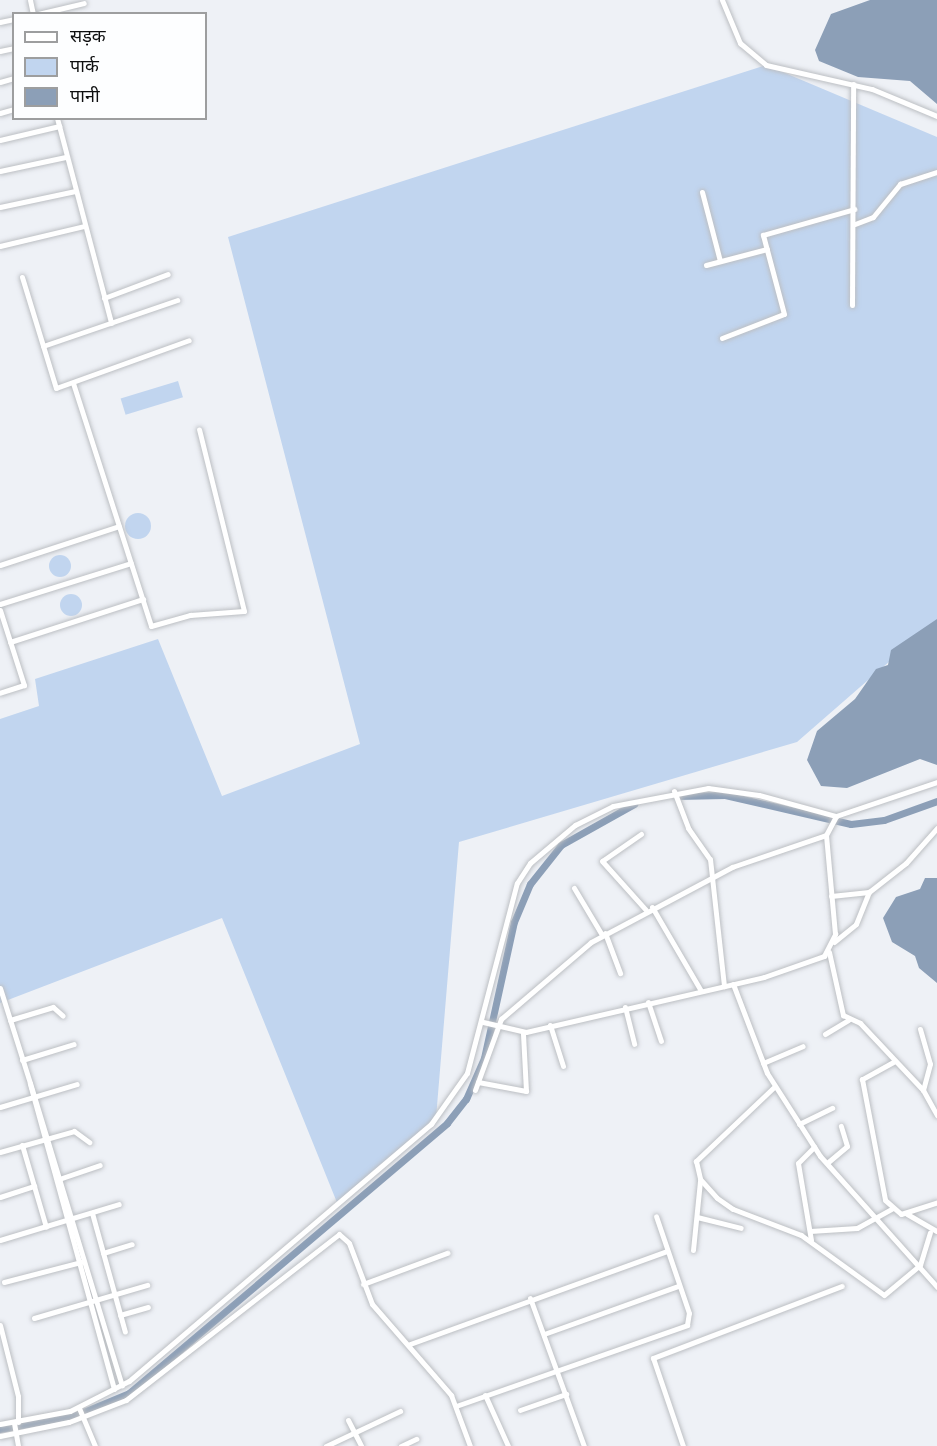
<!DOCTYPE html>
<html>
<head>
<meta charset="utf-8">
<style>
	body { margin:0 }
	#map { position:relative; width:937px; height:1446px; overflow:hidden; background:#eef1f6; font-family:Helvetica,"Noto Sans Devanagari",sans-serif }
	div>[style] { position:absolute }
	.green>* { inset:0; background:#c1d5ef; transform-origin:0 0 }
	.round { border-radius:50% }
	.water>* { inset:0; background:#8c9fb7 }
	.canal>* { height:7px; margin:-3.5px; padding:0 3.5px; transform-origin:3.5px; border-radius:3.5px; background:#8c9fb7 }
	.roads { filter:drop-shadow(0 0 2px #bcbfc3) drop-shadow(0 0 2px #bcbfc3) }
	.minor>* { height:5px; margin:-2.5px; padding:0 2.5px; transform-origin:2.5px; border-radius:2.5px; background:#fff }
	span { translate:-50% -50%; white-space:nowrap; text-align:center; line-height:1.15; -webkit-text-stroke:4.5px #fdfeff; paint-order:stroke }
	.legend { position:absolute; left:12px; top:12px; width:195px; height:108px; box-sizing:border-box; background:#fdfeff; border:2px solid #9d9e9f; margin:0; padding:8px 10px; list-style:none; font-size:18px; color:#0e0f10 }
	.legend li { display:flex; align-items:center; gap:12px; height:30px }
	.legend b { width:30px; border:2px solid #9d9e9f }
</style>
</head>
<body>
<div id="map">
	<div class="green">
		<div style="clip-path:polygon(766px 65px,937px 137px,937px 620px,797px 742px,459px 842px,436px 1118px,338px 1205px,222px 918px,0 1003px,0 719px,39px 706px,35px 679px,158px 639px,222px 796px,360px 744px,228px 237px)"></div>
		<div style="left:178px;top:381px;width:17px;height:60px;rotate:73deg"></div>
		<div class="round" style="left:125px;top:513px;width:26px;height:26px"></div>
		<div class="round" style="left:49px;top:555px;width:22px;height:22px"></div>
		<div class="round" style="left:60px;top:594px;width:22px;height:22px"></div>
	</div>
	<div class="water">
		<div style="clip-path:polygon(870px 0,937px 0,937px 104px,910px 81px,858px 77px,819px 61px,815px 50px,831px 14px)"></div>
		<div style="clip-path:polygon(937px 619px,937px 765px,920px 759px,847px 788px,821px 786px,807px 760px,817px 731px,855px 699px,876px 669px,888px 665px,891px 650px)"></div>
		<div style="clip-path:polygon(925px 878px,937px 878px,937px 983px,919px 968px,915px 956px,892px 942px,883px 918px,896px 897px,920px 889px)"></div>
	</div>
	<div class="canal">
		<div style="left:677px;top:796px;width:48px;rotate:-1.2deg"></div>
		<div style="left:725px;top:795px;width:129px;rotate:13deg"></div>
		<div style="left:851px;top:824px;width:33px;rotate:-7deg"></div>
		<div style="left:884px;top:820px;width:56px;rotate:-19.7deg"></div>
		<div style="left:0;top:1429px;width:77px;rotate:-10.4deg"></div>
		<div style="left:76px;top:1415px;width:57px;rotate:-22.5deg"></div>
		<div style="left:129px;top:1393px;width:417px;rotate:-40.3deg"></div>
		<div style="left:447px;top:1123px;width:31px;rotate:-52deg"></div>
		<div style="left:466px;top:1099px;width:45px;rotate:-66.3deg"></div>
		<div style="left:484px;top:1058px;width:139px;rotate:-77.6deg"></div>
		<div style="left:514px;top:922px;width:41px;rotate:-67.2deg"></div>
		<div style="left:530px;top:884px;width:50px;rotate:-51.5deg"></div>
		<div style="left:561px;top:845px;width:84px;rotate:-29.3deg"></div>
	</div>
	<div class="roads">
		<div class="minor">
			<div style="left:30px;top:0;width:14px;rotate:78deg"></div>
			<div style="left:722px;top:0;width:47px;rotate:67.3deg"></div>
			<div style="left:740px;top:43px;width:34px;rotate:40deg"></div>
			<div style="left:766px;top:65px;width:109px;rotate:12.8deg"></div>
			<div style="left:872px;top:89px;width:70px;rotate:22.6deg"></div>
			<div style="left:38px;top:14px;width:47px;rotate:-13.4deg"></div>
			<div style="left:0;top:22px;width:14px;rotate:-12deg"></div>
			<div style="left:0;top:51px;width:14px;rotate:-12deg"></div>
			<div style="left:0;top:82px;width:15px;rotate:-16deg"></div>
			<div style="left:0;top:113px;width:15px;rotate:-16deg"></div>
			<div style="left:57px;top:118px;width:212px;rotate:75.2deg"></div>
			<div style="left:0;top:140px;width:61px;rotate:-13.3deg"></div>
			<div style="left:0;top:171px;width:67px;rotate:-12deg"></div>
			<div style="left:702px;top:192px;width:71px;rotate:75.4deg"></div>
			<div style="left:0;top:207px;width:77px;rotate:-12deg"></div>
			<div style="left:855px;top:224px;width:19px;rotate:-21deg"></div>
			<div style="left:873px;top:217px;width:43px;rotate:-50.7deg"></div>
			<div style="left:900px;top:184px;width:39px;rotate:-18deg"></div>
			<div style="left:0;top:246px;width:86px;rotate:-13.4deg"></div>
			<div style="left:706px;top:265px;width:63px;rotate:-14.7deg"></div>
			<div style="left:22px;top:277px;width:116px;rotate:73deg"></div>
			<div style="left:56px;top:388px;width:141px;rotate:-19.8deg"></div>
			<div style="left:104px;top:298px;width:68px;rotate:-20.6deg"></div>
			<div style="left:852px;top:305px;width:221px;rotate:-89.7deg"></div>
			<div style="left:722px;top:338px;width:66px;rotate:-21.2deg"></div>
			<div style="left:784px;top:314px;width:82px;rotate:-104.9deg"></div>
			<div style="left:763px;top:235px;width:95px;rotate:-15.9deg"></div>
			<div style="left:43px;top:346px;width:142px;rotate:-18.9deg"></div>
			<div style="left:73px;top:383px;width:255px;rotate:72.2deg"></div>
			<div style="left:151px;top:626px;width:41px;rotate:-15.8deg"></div>
			<div style="left:190px;top:615px;width:54px;rotate:-4.2deg"></div>
			<div style="left:244px;top:611px;width:187px;rotate:-103.9deg"></div>
			<div style="left:0;top:565px;width:125px;rotate:-18.1deg"></div>
			<div style="left:0;top:604px;width:137px;rotate:-17.4deg"></div>
			<div style="left:0;top:610px;width:79px;rotate:72.3deg"></div>
			<div style="left:24px;top:685px;width:25px;rotate:162deg"></div>
			<div style="left:10px;top:642px;width:140px;rotate:-17.9deg"></div>
			<div style="left:674px;top:791px;width:40px;rotate:69deg"></div>
			<div style="left:688px;top:828px;width:38px;rotate:55deg"></div>
			<div style="left:710px;top:859px;width:128px;rotate:83.7deg"></div>
			<div style="left:641px;top:834px;width:47px;rotate:145.3deg"></div>
			<div style="left:602px;top:861px;width:66px;rotate:48.1deg"></div>
			<div style="left:574px;top:888px;width:55px;rotate:59.2deg"></div>
			<div style="left:831px;top:896px;width:38px;rotate:-6deg"></div>
			<div style="left:652px;top:907px;width:97px;rotate:59.7deg"></div>
			<div style="left:605px;top:933px;width:43px;rotate:69.4deg"></div>
			<div style="left:834px;top:942px;width:28px;rotate:-39deg"></div>
			<div style="left:856px;top:924px;width:35px;rotate:-68deg"></div>
			<div style="left:869px;top:892px;width:47px;rotate:-38.1deg"></div>
			<div style="left:906px;top:863px;width:47px;rotate:-48.5deg"></div>
			<div style="left:829px;top:952px;width:65px;rotate:77.5deg"></div>
			<div style="left:843px;top:1015px;width:19px;rotate:25deg"></div>
			<div style="left:860px;top:1023px;width:92px;rotate:46.8deg"></div>
			<div style="left:923px;top:1090px;width:29px;rotate:61deg"></div>
			<div style="left:733px;top:984px;width:95px;rotate:69.1deg"></div>
			<div style="left:767px;top:1073px;width:98px;rotate:57.4deg"></div>
			<div style="left:820px;top:1156px;width:176px;rotate:48.2deg"></div>
			<div style="left:0;top:988px;width:100px;rotate:72.5deg"></div>
			<div style="left:648px;top:1002px;width:41px;rotate:71.6deg"></div>
			<div style="left:625px;top:1007px;width:38px;rotate:76deg"></div>
			<div style="left:10px;top:1020px;width:45px;rotate:-16.8deg"></div>
			<div style="left:53px;top:1007px;width:13px;rotate:42deg"></div>
			<div style="left:483px;top:1022px;width:44px;rotate:13.1deg"></div>
			<div style="left:526px;top:1032px;width:244px;rotate:-13deg"></div>
			<div style="left:764px;top:977px;width:64px;rotate:-19.3deg"></div>
			<div style="left:824px;top:956px;width:25px;rotate:-63deg"></div>
			<div style="left:835px;top:934px;width:99px;rotate:-95.2deg"></div>
			<div style="left:550px;top:1025px;width:43px;rotate:72.4deg"></div>
			<div style="left:920px;top:1029px;width:36px;rotate:74deg"></div>
			<div style="left:930px;top:1064px;width:27px;rotate:105deg"></div>
			<div style="left:825px;top:1034px;width:27px;rotate:-31deg"></div>
			<div style="left:22px;top:1060px;width:54px;rotate:-17.1deg"></div>
			<div style="left:895px;top:1061px;width:38px;rotate:151deg"></div>
			<div style="left:862px;top:1079px;width:123px;rotate:79.2deg"></div>
			<div style="left:885px;top:1200px;width:21px;rotate:41deg"></div>
			<div style="left:901px;top:1214px;width:38px;rotate:-18deg"></div>
			<div style="left:763px;top:1063px;width:43px;rotate:-23deg"></div>
			<div style="left:478px;top:1082px;width:49px;rotate:10.6deg"></div>
			<div style="left:526px;top:1091px;width:58px;rotate:-93deg"></div>
			<div style="left:774px;top:1087px;width:108px;rotate:136.5deg"></div>
			<div style="left:696px;top:1161px;width:18px;rotate:77deg"></div>
			<div style="left:700px;top:1179px;width:25px;rotate:48deg"></div>
			<div style="left:717px;top:1198px;width:19px;rotate:35deg"></div>
			<div style="left:733px;top:1209px;width:73px;rotate:20.9deg"></div>
			<div style="left:801px;top:1235px;width:102px;rotate:35.9deg"></div>
			<div style="left:884px;top:1295px;width:47px;rotate:-39.8deg"></div>
			<div style="left:920px;top:1265px;width:34px;rotate:-73deg"></div>
			<div style="left:475px;top:1090px;width:76px;rotate:-69.9deg"></div>
			<div style="left:501px;top:1019px;width:118px;rotate:-40.5deg"></div>
			<div style="left:591px;top:942px;width:160px;rotate:-28deg"></div>
			<div style="left:732px;top:867px;width:99px;rotate:-18.8deg"></div>
			<div style="left:826px;top:835px;width:21px;rotate:-62deg"></div>
			<div style="left:0;top:1107px;width:80px;rotate:-16.6deg"></div>
			<div style="left:799px;top:1124px;width:37px;rotate:-26deg"></div>
			<div style="left:22px;top:1145px;width:85px;rotate:73.7deg"></div>
			<div style="left:0;top:1152px;width:77px;rotate:-15.8deg"></div>
			<div style="left:74px;top:1131px;width:19px;rotate:36deg"></div>
			<div style="left:827px;top:1163px;width:26px;rotate:-40deg"></div>
			<div style="left:847px;top:1146px;width:21px;rotate:-107deg"></div>
			<div style="left:59px;top:1179px;width:43px;rotate:-18.9deg"></div>
			<div style="left:0;top:1197px;width:36px;rotate:-18deg"></div>
			<div style="left:92px;top:1213px;width:123px;rotate:74.5deg"></div>
			<div style="left:907px;top:1214px;width:34px;rotate:30deg"></div>
			<div style="left:697px;top:1217px;width:45px;rotate:14deg"></div>
			<div style="left:810px;top:1231px;width:47px;rotate:-3.7deg"></div>
			<div style="left:857px;top:1228px;width:39px;rotate:-29deg"></div>
			<div style="left:0;top:1240px;width:124px;rotate:-16.8deg"></div>
			<div style="left:811px;top:1240px;width:78px;rotate:-99.6deg"></div>
			<div style="left:798px;top:1163px;width:23px;rotate:-45deg"></div>
			<div style="left:693px;top:1250px;width:69px;rotate:-84.2deg"></div>
			<div style="left:103px;top:1253px;width:30px;rotate:-17deg"></div>
			<div style="left:4px;top:1282px;width:80px;rotate:-14.6deg"></div>
			<div style="left:363px;top:1284px;width:90px;rotate:-20.3deg"></div>
			<div style="left:530px;top:1298px;width:158px;rotate:70deg"></div>
			<div style="left:120px;top:1315px;width:29px;rotate:-16deg"></div>
			<div style="left:34px;top:1318px;width:118px;rotate:-16.3deg"></div>
			<div style="left:0;top:1325px;width:73px;rotate:75.8deg"></div>
			<div style="left:18px;top:1396px;width:26px;rotate:90deg"></div>
			<div style="left:544px;top:1334px;width:142px;rotate:-19.7deg"></div>
			<div style="left:410px;top:1344px;width:273px;rotate:-19.9deg"></div>
			<div style="left:114px;top:1389px;width:317px;rotate:-105.4deg"></div>
			<div style="left:30px;top:1083px;width:316px;rotate:73.1deg"></div>
			<div style="left:485px;top:1395px;width:56px;rotate:65.7deg"></div>
			<div style="left:456px;top:1406px;width:245px;rotate:-19.3deg"></div>
			<div style="left:687px;top:1325px;width:12px;rotate:-81deg"></div>
			<div style="left:689px;top:1313px;width:102px;rotate:-108.8deg"></div>
			<div style="left:79px;top:1408px;width:41px;rotate:67.2deg"></div>
			<div style="left:520px;top:1410px;width:49px;rotate:-19.2deg"></div>
			<div style="left:348px;top:1420px;width:29px;rotate:63deg"></div>
			<div style="left:14px;top:1423px;width:23px;rotate:80deg"></div>
			<div style="left:0;top:1424px;width:71px;rotate:-10.5deg"></div>
			<div style="left:70px;top:1411px;width:66px;rotate:-27deg"></div>
			<div style="left:129px;top:1381px;width:397px;rotate:-40.4deg"></div>
			<div style="left:431px;top:1124px;width:62px;rotate:-54.8deg"></div>
			<div style="left:467px;top:1073px;width:196px;rotate:-75.3deg"></div>
			<div style="left:517px;top:883px;width:24px;rotate:-57deg"></div>
			<div style="left:530px;top:863px;width:59px;rotate:-40.2deg"></div>
			<div style="left:575px;top:825px;width:42px;rotate:-26.6deg"></div>
			<div style="left:613px;top:806px;width:97px;rotate:-10.7deg"></div>
			<div style="left:708px;top:788px;width:51px;rotate:7.8deg"></div>
			<div style="left:759px;top:795px;width:80px;rotate:15.3deg"></div>
			<div style="left:836px;top:816px;width:107px;rotate:-18.6deg"></div>
			<div style="left:0;top:1436px;width:70px;rotate:-11.5deg"></div>
			<div style="left:69px;top:1422px;width:61px;rotate:-21.1deg"></div>
			<div style="left:126px;top:1400px;width:270px;rotate:-37.9deg"></div>
			<div style="left:339px;top:1234px;width:13px;rotate:42deg"></div>
			<div style="left:349px;top:1243px;width:65px;rotate:69.3deg"></div>
			<div style="left:372px;top:1304px;width:121px;rotate:49deg"></div>
			<div style="left:451px;top:1395px;width:54px;rotate:69.6deg"></div>
			<div style="left:326px;top:1446px;width:82px;rotate:-25.3deg"></div>
			<div style="left:401px;top:1446px;width:17px;rotate:-25deg"></div>
			<div style="left:683px;top:1446px;width:93px;rotate:-108.8deg"></div>
			<div style="left:653px;top:1358px;width:202px;rotate:-20.9deg"></div>
		</div>
	</div>
	<ul class="legend">
	<li><b style="height:8px;background:#fff"></b>सड़क</li>
	<li><b style="height:16px;background:#c1d5ef"></b>पार्क</li>
	<li><b style="height:16px;background:#8c9fb7"></b>पानी</li>
	</ul>
</div>
</body>
</html>
